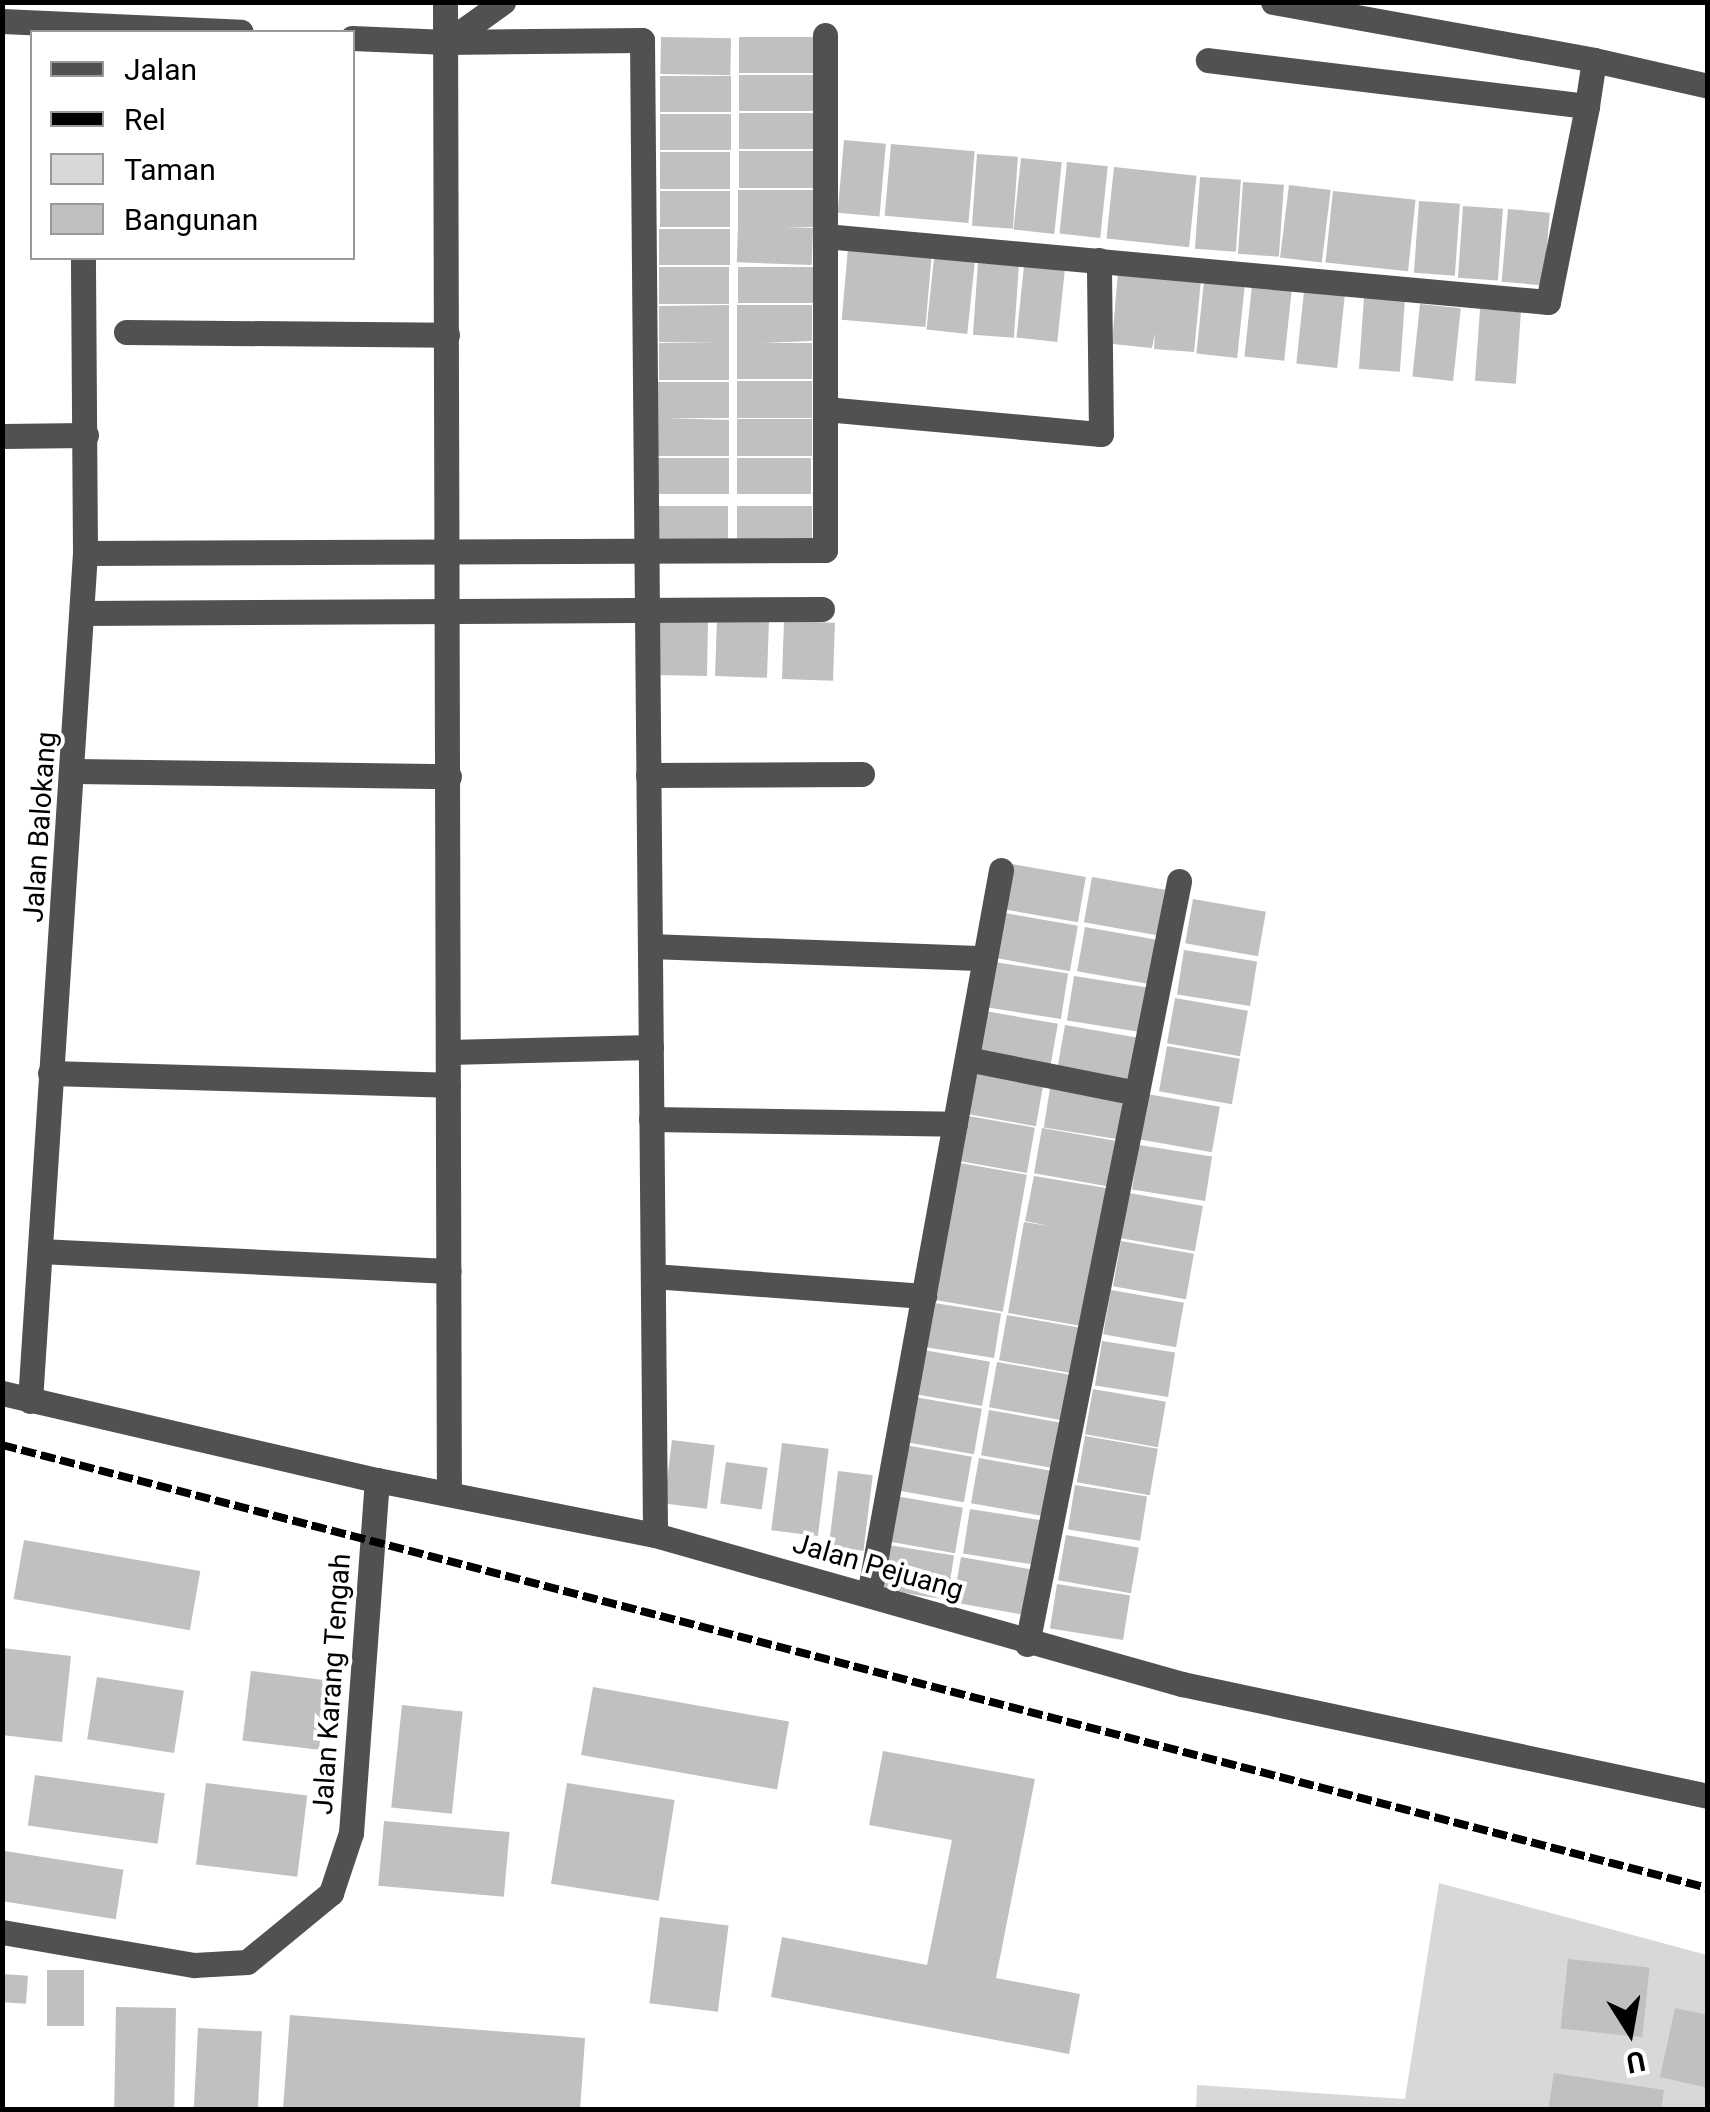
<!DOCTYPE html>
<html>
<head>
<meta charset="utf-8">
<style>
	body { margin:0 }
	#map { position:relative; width:1710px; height:2112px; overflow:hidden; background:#fff; font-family:Roboto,sans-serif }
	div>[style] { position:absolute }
	.green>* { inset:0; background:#d8d8d8 }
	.building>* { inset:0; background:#c0c0c0; transform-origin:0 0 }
	.minor>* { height:25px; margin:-12.5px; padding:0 12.5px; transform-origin:12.5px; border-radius:12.5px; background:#515151 }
	.rail>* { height:8px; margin-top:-4px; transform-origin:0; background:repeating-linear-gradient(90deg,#000 0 15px,transparent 0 20px) }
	span { translate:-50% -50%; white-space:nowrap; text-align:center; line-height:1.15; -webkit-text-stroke:8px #fff; paint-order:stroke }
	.street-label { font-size:28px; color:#000 }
	.frame { position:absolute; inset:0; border:5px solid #000; pointer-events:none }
	.legend { position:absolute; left:30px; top:30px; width:325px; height:230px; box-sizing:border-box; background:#fff; border:2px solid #999; margin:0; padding:12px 18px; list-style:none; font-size:30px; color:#000 }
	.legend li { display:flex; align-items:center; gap:20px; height:50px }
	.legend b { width:50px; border:2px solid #999 }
	.north { position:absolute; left:1580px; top:1982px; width:100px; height:100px; -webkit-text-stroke:8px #fff; paint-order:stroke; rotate:169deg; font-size:28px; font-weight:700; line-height:40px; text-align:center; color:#000 }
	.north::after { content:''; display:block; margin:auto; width:35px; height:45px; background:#000; clip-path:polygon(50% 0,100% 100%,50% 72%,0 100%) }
</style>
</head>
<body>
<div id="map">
	<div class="green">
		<div style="clip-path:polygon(1439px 1883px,1707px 1955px,1707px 2109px,1196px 2110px,1197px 2085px,1405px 2099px)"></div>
	</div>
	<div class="building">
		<div style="left:661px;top:37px;width:70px;height:37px;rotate:1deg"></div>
		<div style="left:739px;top:37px;width:75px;height:36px"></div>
		<div style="left:739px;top:75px;width:75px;height:36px"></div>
		<div style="left:660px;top:76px;width:71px;height:36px"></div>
		<div style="left:739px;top:113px;width:74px;height:36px"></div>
		<div style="left:660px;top:114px;width:71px;height:36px"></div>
		<div style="left:844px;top:140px;width:42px;height:73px;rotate:5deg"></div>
		<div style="left:891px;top:144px;width:84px;height:72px;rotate:5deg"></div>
		<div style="left:813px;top:151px;width:37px;height:74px;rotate:90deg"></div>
		<div style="left:660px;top:152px;width:70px;height:37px"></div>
		<div style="left:977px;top:154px;width:41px;height:72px;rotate:4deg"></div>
		<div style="left:1021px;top:158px;width:41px;height:72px;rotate:6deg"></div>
		<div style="left:1067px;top:162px;width:41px;height:72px;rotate:6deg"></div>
		<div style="left:1114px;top:167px;width:83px;height:72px;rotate:6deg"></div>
		<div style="left:1200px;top:177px;width:41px;height:72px;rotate:4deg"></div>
		<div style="left:1243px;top:182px;width:41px;height:72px;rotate:4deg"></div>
		<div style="left:1289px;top:185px;width:42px;height:73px;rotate:7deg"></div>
		<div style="left:738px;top:190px;width:75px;height:37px"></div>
		<div style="left:660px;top:191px;width:70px;height:36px"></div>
		<div style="left:1333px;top:191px;width:83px;height:72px;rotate:6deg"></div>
		<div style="left:1419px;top:201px;width:41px;height:72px;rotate:4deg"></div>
		<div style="left:1463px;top:206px;width:40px;height:72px;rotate:4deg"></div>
		<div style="left:1508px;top:209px;width:42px;height:73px;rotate:5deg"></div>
		<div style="left:813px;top:228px;width:37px;height:75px;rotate:92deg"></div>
		<div style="left:659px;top:229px;width:71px;height:36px"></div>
		<div style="left:848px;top:248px;width:84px;height:72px;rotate:5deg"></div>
		<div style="left:934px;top:258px;width:41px;height:72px;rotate:6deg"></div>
		<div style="left:978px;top:263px;width:41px;height:72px;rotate:4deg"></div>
		<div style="left:1024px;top:266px;width:41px;height:72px;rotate:6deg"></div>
		<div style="left:659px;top:267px;width:70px;height:37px"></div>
		<div style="left:738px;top:267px;width:75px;height:36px"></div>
		<div style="clip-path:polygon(1118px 271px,1201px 280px,1194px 352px,1154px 349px,1155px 333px,1152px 348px,1112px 344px)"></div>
		<div style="left:1204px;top:281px;width:41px;height:73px;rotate:6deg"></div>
		<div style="left:1252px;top:285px;width:40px;height:72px;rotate:6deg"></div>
		<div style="left:1304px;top:291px;width:41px;height:73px;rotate:6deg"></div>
		<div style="left:1364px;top:297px;width:41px;height:72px;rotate:4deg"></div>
		<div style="left:1420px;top:304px;width:41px;height:73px;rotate:6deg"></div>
		<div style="clip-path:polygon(729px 305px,729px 380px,659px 380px,659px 343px,717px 342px,659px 342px,659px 306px)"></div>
		<div style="clip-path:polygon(737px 305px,812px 305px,812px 341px,761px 343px,812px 343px,812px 379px,737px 379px)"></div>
		<div style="left:1480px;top:309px;width:41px;height:72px;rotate:4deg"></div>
		<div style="left:737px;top:381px;width:75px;height:37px"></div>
		<div style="clip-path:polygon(658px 382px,729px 382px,729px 418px,666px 418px,729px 420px,729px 456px,658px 456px)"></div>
		<div style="left:812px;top:419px;width:37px;height:75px;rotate:90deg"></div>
		<div style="left:658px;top:458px;width:71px;height:36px"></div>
		<div style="left:737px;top:458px;width:74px;height:36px"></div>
		<div style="left:658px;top:506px;width:70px;height:37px"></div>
		<div style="left:737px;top:506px;width:75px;height:36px"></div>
		<div style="left:656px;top:618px;width:52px;height:57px;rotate:1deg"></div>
		<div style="left:717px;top:619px;width:52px;height:57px;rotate:2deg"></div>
		<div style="left:784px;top:621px;width:51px;height:58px;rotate:2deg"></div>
		<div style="left:1012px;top:864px;width:75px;height:46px;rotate:10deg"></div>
		<div style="left:1092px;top:877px;width:74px;height:46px;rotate:10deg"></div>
		<div style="left:1193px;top:899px;width:74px;height:45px;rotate:10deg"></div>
		<div style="left:1005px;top:913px;width:74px;height:46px;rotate:10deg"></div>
		<div style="left:1085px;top:927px;width:73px;height:45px;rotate:10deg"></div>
		<div style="left:1184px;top:950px;width:74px;height:45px;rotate:9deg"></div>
		<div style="left:995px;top:962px;width:74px;height:46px;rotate:9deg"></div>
		<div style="left:1074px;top:976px;width:74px;height:45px;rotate:9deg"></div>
		<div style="left:1175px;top:998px;width:74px;height:46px;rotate:10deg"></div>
		<div style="left:985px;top:1011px;width:74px;height:46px;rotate:10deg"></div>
		<div style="left:1065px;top:1025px;width:74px;height:46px;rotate:10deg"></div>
		<div style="left:1167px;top:1046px;width:74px;height:46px;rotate:10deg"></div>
		<div style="left:971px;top:1068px;width:74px;height:46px;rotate:10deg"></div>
		<div style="left:1051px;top:1082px;width:74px;height:46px;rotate:9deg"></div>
		<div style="left:1147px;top:1094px;width:74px;height:46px;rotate:10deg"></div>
		<div style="left:963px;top:1115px;width:73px;height:46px;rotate:10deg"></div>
		<div style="left:1042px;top:1128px;width:74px;height:46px;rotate:10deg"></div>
		<div style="left:1139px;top:1145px;width:74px;height:45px;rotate:9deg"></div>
		<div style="left:954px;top:1162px;width:74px;height:139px;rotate:10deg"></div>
		<div style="clip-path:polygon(1034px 1176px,1106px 1188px,1081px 1326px,1008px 1313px,1024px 1222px,1049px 1226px,1025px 1221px)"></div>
		<div style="left:1129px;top:1193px;width:75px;height:46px;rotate:10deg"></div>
		<div style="left:1121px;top:1241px;width:74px;height:46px;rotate:10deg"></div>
		<div style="left:1111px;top:1290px;width:74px;height:45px;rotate:10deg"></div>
		<div style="left:928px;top:1302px;width:74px;height:45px;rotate:9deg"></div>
		<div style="left:1007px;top:1315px;width:74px;height:46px;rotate:10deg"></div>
		<div style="left:1102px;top:1341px;width:74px;height:45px;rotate:9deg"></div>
		<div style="left:918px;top:1349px;width:73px;height:45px;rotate:10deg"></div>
		<div style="left:997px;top:1362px;width:74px;height:46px;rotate:10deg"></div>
		<div style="left:1093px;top:1389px;width:74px;height:46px;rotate:10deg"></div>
		<div style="left:909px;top:1396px;width:74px;height:46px;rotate:10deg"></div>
		<div style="left:989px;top:1410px;width:73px;height:46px;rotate:10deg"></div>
		<div style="left:1085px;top:1436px;width:74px;height:47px;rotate:10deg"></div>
		<div style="left:672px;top:1440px;width:43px;height:64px;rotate:7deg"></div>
		<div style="left:782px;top:1443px;width:47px;height:88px;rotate:7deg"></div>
		<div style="left:899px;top:1444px;width:74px;height:46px;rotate:10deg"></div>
		<div style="left:979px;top:1458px;width:73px;height:46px;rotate:10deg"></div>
		<div style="left:726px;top:1462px;width:42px;height:42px;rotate:8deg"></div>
		<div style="left:838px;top:1471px;width:35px;height:76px;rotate:7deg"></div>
		<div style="left:1075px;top:1485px;width:73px;height:45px;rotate:9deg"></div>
		<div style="left:890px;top:1495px;width:74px;height:46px;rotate:10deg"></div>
		<div style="left:970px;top:1509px;width:74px;height:45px;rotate:9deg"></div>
		<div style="left:1066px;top:1535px;width:74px;height:46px;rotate:10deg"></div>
		<div style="left:24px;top:1540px;width:179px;height:60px;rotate:10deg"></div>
		<div style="left:882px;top:1544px;width:73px;height:45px;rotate:9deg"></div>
		<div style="left:961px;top:1557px;width:74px;height:46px;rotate:10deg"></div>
		<div style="left:1057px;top:1584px;width:74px;height:45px;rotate:9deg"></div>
		<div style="clip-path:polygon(2px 1648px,71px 1656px,62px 1742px,2px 1735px)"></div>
		<div style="left:251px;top:1671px;width:77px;height:70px;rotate:7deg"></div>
		<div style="left:97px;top:1677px;width:88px;height:63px;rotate:9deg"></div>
		<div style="left:593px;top:1687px;width:199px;height:69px;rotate:10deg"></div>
		<div style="left:402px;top:1705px;width:61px;height:103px;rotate:6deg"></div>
		<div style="clip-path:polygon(883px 1751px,1035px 1779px,996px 1978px,1080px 1994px,1069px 2054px,771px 1997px,782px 1937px,927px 1965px,952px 1840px,869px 1825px)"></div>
		<div style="left:35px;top:1775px;width:131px;height:51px;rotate:8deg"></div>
		<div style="left:206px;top:1783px;width:102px;height:82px;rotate:7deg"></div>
		<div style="left:567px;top:1783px;width:109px;height:102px;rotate:9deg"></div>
		<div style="left:384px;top:1821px;width:126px;height:65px;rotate:5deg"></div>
		<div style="left:5px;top:1851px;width:120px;height:50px;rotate:9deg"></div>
		<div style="left:660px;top:1917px;width:69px;height:87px;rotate:7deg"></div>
		<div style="left:1568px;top:1959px;width:82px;height:70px;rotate:6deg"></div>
		<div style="left:47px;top:1970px;width:37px;height:56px"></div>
		<div style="left:2px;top:1974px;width:26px;height:28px;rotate:4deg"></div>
		<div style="left:116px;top:2007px;width:60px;height:102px;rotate:1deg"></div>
		<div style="clip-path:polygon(1675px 2008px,1708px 2015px,1708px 2088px,1660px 2077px)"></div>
		<div style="clip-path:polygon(290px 2015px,585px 2038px,580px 2110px,283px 2109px)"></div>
		<div style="left:198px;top:2028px;width:64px;height:82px;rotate:3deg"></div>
		<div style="clip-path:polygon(1554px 2073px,1664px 2090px,1661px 2110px,1548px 2110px)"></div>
	</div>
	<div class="minor">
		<div style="left:445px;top:2px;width:1488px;rotate:89.85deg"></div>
		<div style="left:1273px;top:2px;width:326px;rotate:10.2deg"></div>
		<div style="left:1594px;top:60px;width:47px;rotate:98.7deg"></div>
		<div style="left:2px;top:21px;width:239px;rotate:2.6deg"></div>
		<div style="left:352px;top:38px;width:95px;rotate:2.4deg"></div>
		<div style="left:447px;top:42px;width:69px;rotate:-35.5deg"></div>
		<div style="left:447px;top:42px;width:195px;rotate:-0.6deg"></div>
		<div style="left:642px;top:40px;width:1495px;rotate:89.5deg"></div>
		<div style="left:1594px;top:60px;width:117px;rotate:12.8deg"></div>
		<div style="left:825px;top:236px;width:726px;rotate:5.22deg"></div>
		<div style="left:1548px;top:302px;width:200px;rotate:-78.7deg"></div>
		<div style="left:1587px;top:106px;width:382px;rotate:-173.1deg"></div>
		<div style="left:126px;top:332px;width:321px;rotate:0.5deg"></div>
		<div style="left:825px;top:409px;width:277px;rotate:5.2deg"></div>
		<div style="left:1101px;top:434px;width:174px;rotate:-90.7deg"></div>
		<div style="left:2px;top:436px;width:84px;rotate:-0.7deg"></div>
		<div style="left:85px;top:553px;width:740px;rotate:-0.23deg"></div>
		<div style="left:825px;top:550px;width:515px;rotate:-90deg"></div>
		<div style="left:82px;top:613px;width:740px;rotate:-0.31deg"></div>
		<div style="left:75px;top:771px;width:374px;rotate:0.8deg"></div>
		<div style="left:648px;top:775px;width:214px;rotate:-0.3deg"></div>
		<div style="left:650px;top:946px;width:335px;rotate:2.1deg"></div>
		<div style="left:448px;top:1052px;width:203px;rotate:-1.4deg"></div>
		<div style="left:967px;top:1059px;width:173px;rotate:11.3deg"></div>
		<div style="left:50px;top:1073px;width:398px;rotate:1.7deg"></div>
		<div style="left:651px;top:1119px;width:304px;rotate:0.9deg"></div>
		<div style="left:40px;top:1251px;width:409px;rotate:2.8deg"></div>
		<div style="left:653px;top:1276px;width:272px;rotate:4.2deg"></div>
		<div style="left:2px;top:1393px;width:385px;rotate:13.1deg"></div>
		<div style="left:377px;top:1480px;width:283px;rotate:11.2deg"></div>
		<div style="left:655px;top:1535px;width:548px;rotate:15.79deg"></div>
		<div style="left:1182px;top:1684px;width:538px;rotate:12.02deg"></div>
		<div style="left:30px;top:1401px;width:850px;rotate:-86.29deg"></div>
		<div style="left:85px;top:553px;width:295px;rotate:-90.4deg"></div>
		<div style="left:869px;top:1595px;width:737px;rotate:-79.68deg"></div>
		<div style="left:1027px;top:1644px;width:778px;rotate:-78.73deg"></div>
		<div style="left:2px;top:1932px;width:195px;rotate:9.8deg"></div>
		<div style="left:194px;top:1965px;width:53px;rotate:-3.2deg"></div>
		<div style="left:247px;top:1962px;width:109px;rotate:-39.4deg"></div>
		<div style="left:331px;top:1893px;width:63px;rotate:-71.6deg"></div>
		<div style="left:351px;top:1833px;width:354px;rotate:-85.8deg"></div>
	</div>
	<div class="rail">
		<div style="left:2px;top:1445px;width:1763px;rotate:14.56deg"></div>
	</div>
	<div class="street-label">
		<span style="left:40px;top:827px;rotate:-86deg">Jalan Balokang</span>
		<span style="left:878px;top:1567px;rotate:16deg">Jalan Pejuang</span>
		<span style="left:332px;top:1684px;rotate:-86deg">Jalan Karang Tengah</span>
	</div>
	<div class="frame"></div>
	<ul class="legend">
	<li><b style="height:12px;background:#515151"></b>Jalan</li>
	<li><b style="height:12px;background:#000"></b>Rel</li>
	<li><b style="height:28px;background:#d8d8d8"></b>Taman</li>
	<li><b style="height:28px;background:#c0c0c0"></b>Bangunan</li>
	</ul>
	<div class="north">U</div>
</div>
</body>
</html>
